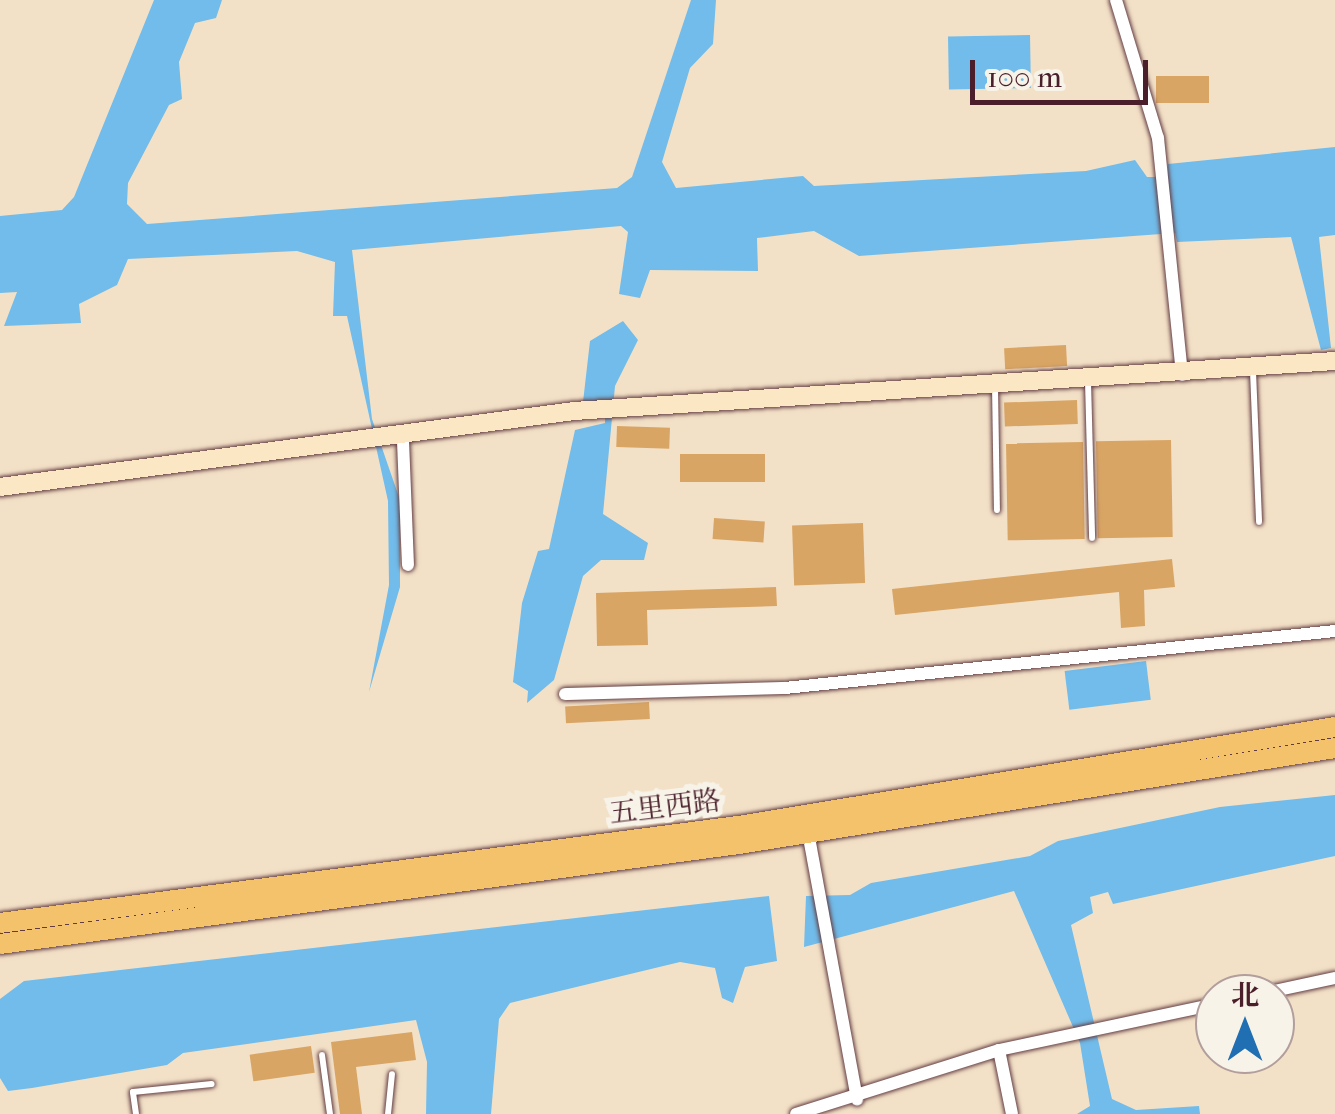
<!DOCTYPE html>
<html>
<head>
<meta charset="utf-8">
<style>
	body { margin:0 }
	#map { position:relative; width:1335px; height:1114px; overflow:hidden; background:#f3e1c7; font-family:"IM FELL French Canon","Noto Serif SC",serif }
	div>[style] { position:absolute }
	.water>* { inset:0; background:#71bcea; transform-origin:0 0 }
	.building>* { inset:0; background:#d9a565; transform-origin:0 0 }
	.roads { filter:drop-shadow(0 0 2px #633c42) drop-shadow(0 0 2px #633c42) }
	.lane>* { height:6px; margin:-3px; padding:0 3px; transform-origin:3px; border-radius:3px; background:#fff }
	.street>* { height:12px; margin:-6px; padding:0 6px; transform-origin:6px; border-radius:6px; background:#fff }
	.secondary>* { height:18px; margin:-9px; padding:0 9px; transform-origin:9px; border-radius:9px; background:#fbe7c3 }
	.primary>* { height:20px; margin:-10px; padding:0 10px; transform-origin:10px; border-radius:10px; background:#f4c26a }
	span { translate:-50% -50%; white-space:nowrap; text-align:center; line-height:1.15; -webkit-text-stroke:10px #f7f3e8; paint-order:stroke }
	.street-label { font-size:28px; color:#4a1f2b }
	.north { position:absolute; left:1195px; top:974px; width:100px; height:100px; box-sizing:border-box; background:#f7f3e8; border:2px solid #b29e9c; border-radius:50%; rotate:0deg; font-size:28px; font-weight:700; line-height:40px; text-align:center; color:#4a1f2b }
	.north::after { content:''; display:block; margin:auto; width:35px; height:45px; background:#1f6fb2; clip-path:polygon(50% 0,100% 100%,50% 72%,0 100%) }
	.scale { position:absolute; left:970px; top:60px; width:178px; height:45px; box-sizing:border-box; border:5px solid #4a1f2b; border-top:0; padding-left:12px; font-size:30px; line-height:35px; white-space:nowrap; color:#4a1f2b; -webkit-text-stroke:8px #f7f3e8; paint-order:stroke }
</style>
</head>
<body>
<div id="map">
	<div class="water">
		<div style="clip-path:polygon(154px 0,222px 0,216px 18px,195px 23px,179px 62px,182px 99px,169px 105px,128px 183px,127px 204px,147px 224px,617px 188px,632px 177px,691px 0,716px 0,713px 44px,690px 68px,662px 162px,676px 188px,803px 176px,814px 186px,1086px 171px,1135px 160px,1147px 177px,1168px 177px,1168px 164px,1335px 147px,1335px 235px,1319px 237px,1331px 348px,1321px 350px,1291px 237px,1177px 242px,1175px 233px,859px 256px,814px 231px,757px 238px,758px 271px,650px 270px,640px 298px,619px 294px,628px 232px,621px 226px,352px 250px,372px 419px,400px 500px,400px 587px,369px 692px,389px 585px,388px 501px,347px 316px,333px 316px,335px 262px,297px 251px,128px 259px,117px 285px,79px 304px,81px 323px,4px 326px,17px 292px,0 293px,0 216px,62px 210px,74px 197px)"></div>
		<div style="left:1030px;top:35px;width:53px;height:82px;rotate:89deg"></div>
		<div style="clip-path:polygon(623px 321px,638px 340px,615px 386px,603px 514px,648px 543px,644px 560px,601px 560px,583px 576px,554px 680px,527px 703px,528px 691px,513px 682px,522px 603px,538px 551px,549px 549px,575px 430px,605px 423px,605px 401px,583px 402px,590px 341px)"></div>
		<div style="left:1146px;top:661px;width:39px;height:82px;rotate:83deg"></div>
		<div style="clip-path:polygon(1335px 795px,1335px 856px,1113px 904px,1108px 892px,1090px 897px,1093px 913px,1071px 925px,1112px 1099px,1136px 1110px,1199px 1106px,1200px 1114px,1077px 1114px,1090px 1106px,1080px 1043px,1014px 891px,804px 947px,806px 896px,850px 895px,871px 883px,1030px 856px,1058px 841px,1220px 807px)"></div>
		<div style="clip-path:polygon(769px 896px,777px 961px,745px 967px,733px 1003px,722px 998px,715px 968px,680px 962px,510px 1003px,499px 1019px,491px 1114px,426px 1114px,427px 1062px,416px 1020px,183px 1053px,167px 1065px,32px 1088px,8px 1091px,0 1078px,0 999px,24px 981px)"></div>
	</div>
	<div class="building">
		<div style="left:1156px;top:76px;width:53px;height:27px"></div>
		<div style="left:1066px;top:345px;width:21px;height:62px;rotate:87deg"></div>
		<div style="left:1077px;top:400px;width:24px;height:73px;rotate:88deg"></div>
		<div style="left:617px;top:426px;width:53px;height:21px;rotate:2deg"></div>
		<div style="left:1171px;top:440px;width:97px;height:75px;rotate:89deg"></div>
		<div style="left:1083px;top:442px;width:97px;height:77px;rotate:89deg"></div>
		<div style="left:680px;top:454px;width:85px;height:28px"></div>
		<div style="left:714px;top:518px;width:51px;height:21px;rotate:4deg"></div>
		<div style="left:863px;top:523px;width:60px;height:71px;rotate:88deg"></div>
		<div style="clip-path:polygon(1172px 559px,1175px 587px,1144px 590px,1145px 626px,1121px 628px,1119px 592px,895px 615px,892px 589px)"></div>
		<div style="clip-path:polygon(776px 587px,777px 606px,647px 610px,648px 645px,597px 646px,596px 593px)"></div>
		<div style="left:649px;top:702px;width:17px;height:84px;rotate:87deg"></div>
		<div style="clip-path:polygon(412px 1032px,416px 1060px,356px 1067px,362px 1114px,340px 1114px,331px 1042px)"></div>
		<div style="left:311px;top:1046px;width:27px;height:62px;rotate:82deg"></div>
	</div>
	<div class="roads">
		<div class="lane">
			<div style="left:1253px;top:371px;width:151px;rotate:87.7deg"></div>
			<div style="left:1088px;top:381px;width:157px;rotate:88.5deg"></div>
			<div style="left:995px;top:386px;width:124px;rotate:89.1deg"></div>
			<div style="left:322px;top:1055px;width:60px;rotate:82.3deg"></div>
			<div style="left:136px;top:1114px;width:22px;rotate:-98deg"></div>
			<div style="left:133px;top:1092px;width:79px;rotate:-5.8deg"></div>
			<div style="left:388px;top:1114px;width:40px;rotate:-84.3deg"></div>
		</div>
		<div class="street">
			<div style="left:1116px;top:0;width:144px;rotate:73.1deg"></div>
			<div style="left:1158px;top:138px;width:238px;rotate:84.2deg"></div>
			<div style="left:403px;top:441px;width:124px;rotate:87.7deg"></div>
			<div style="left:565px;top:694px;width:220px;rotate:-1.6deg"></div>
			<div style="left:785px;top:688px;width:553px;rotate:-5.92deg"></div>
			<div style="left:808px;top:832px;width:272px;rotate:79.6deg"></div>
			<div style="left:1260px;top:994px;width:77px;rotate:-12deg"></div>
			<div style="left:999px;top:1050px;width:65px;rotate:78.5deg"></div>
			<div style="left:796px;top:1114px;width:213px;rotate:-17.5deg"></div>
			<div style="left:999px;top:1050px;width:221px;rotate:-12deg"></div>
		</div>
		<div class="secondary">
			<div style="left:0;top:487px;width:579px;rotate:-7.54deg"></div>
			<div style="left:574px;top:411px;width:763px;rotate:-3.76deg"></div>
		</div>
		<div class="primary">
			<div style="left:0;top:923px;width:751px;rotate:-7.49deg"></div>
			<div style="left:745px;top:825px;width:598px;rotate:-9.43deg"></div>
			<div style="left:0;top:944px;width:746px;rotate:-7.71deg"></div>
			<div style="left:739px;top:844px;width:604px;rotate:-9.15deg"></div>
		</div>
	</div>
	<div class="street-label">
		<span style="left:665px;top:807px;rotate:-7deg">五里西路</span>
	</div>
	<div class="north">北</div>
	<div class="scale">100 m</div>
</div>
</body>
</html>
